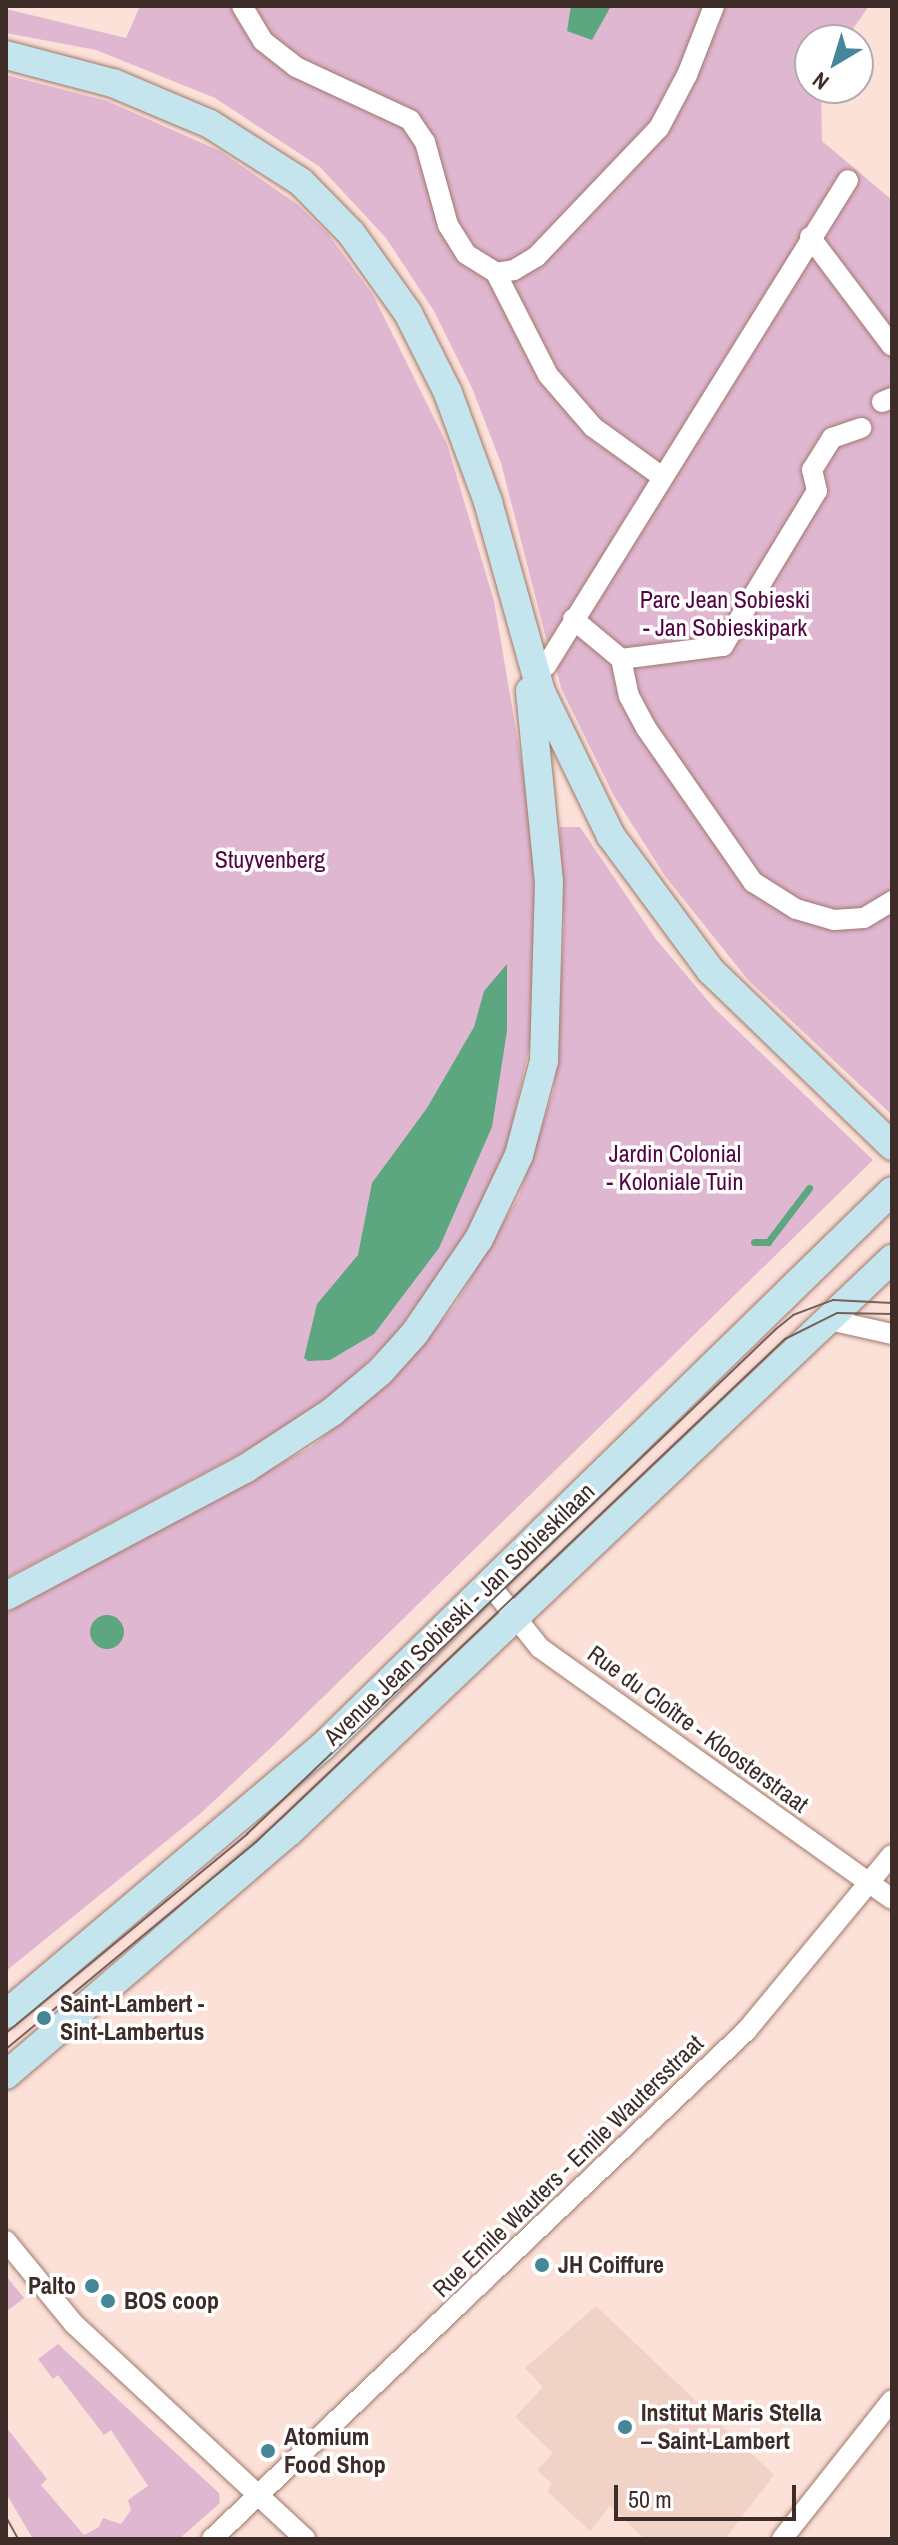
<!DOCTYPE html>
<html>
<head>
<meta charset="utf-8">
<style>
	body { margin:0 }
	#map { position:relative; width:898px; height:2545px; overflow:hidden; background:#fce1d8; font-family:"Archivo Narrow",sans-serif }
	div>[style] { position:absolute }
	.built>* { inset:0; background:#f1d2c7 }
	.green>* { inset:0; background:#e0b7d1 }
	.water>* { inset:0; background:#5ca780 }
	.round { border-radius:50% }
	.stream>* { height:7px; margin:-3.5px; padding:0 3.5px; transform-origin:3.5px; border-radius:3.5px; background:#5ca780 }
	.roads { filter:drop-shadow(0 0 2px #a0786b) drop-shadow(0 0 2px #a0786b) }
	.street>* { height:20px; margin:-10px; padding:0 10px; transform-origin:10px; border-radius:10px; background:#fff }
	.secondary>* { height:28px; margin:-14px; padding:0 14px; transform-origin:14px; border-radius:14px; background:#c4e5ed }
	.tram>* { height:2px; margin:-1px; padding:0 1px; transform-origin:1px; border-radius:1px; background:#75615b }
	.dots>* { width:22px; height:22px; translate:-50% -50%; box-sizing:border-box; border:4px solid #fff; border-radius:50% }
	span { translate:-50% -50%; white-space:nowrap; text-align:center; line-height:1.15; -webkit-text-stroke:7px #fff; paint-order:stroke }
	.park-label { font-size:24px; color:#530442 }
	.street-label { font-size:24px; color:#3d2c27 }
	.poi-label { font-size:24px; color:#3d2c27; font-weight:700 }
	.left { translate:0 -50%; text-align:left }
	.right { translate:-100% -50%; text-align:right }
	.frame { position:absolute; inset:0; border:8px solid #3d2c27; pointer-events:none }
	.north { position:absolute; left:794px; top:24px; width:80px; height:80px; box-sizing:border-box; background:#fff; border:2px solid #b1aba9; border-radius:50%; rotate:218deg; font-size:22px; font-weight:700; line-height:32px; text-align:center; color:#3d2c27 }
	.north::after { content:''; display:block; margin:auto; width:28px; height:36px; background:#458699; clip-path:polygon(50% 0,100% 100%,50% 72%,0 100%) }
	.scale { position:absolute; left:614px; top:2485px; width:182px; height:36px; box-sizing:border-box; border:4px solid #3d2c27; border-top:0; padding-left:10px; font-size:24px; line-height:28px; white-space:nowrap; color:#3d2c27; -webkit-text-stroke:6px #fff; paint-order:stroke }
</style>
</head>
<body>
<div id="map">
	<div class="built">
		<div style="clip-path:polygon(596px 2306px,774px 2475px,725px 2539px,645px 2539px,610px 2506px,590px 2531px,547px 2491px,552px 2484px,537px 2470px,553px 2453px,515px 2417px,543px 2387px,525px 2368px)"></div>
	</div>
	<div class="green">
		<div style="clip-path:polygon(140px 6px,869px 6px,845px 40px,810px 40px,810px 88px,821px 88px,822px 141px,892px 200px,892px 1115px,748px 980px,665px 876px,614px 796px,561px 688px,556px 668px,562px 651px,547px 642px,501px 463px,472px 388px,434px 311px,386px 238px,320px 167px,215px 98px,96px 50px,6px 33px,6px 9px,126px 38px)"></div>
		<div style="clip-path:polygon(6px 75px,107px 101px,220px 151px,297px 204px,328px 234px,373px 295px,447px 444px,494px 601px,531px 818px,535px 902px,533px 1031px,504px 1160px,464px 1239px,395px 1335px,338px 1391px,272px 1437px,6px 1578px)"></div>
		<div style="clip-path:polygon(560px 827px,580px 827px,655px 938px,714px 1008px,873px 1160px,278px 1741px,201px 1813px,6px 1971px,6px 1613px,311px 1447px,393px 1379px,455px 1305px,519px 1196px,554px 1089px,564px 927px)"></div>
		<div style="clip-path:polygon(6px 2276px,24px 2298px,6px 2312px)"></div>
		<div style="clip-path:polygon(58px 2344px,219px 2493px,220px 2503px,179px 2539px,33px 2539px,6px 2493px,6px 2427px,47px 2479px,41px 2485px,84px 2535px,99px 2527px,103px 2518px,121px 2524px,131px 2510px,128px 2500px,148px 2486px,111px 2430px,104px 2435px,58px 2375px,53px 2379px,38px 2359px)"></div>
	</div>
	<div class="water">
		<div style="clip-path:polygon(571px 6px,611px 6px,592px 40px,567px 31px)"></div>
		<div style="clip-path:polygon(507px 964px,507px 1031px,492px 1127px,439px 1248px,374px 1334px,330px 1360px,308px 1361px,304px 1358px,317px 1304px,358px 1255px,372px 1183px,427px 1108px,474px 1027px,484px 991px)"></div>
		<div class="round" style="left:90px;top:1615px;width:34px;height:34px"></div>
	</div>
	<div class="stream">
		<div style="left:754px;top:1242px;width:14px"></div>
		<div style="left:768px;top:1242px;width:68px;rotate:-52.8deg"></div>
	</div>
	<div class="roads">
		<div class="street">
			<div style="left:242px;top:6px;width:41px;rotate:59deg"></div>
			<div style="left:263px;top:41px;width:42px;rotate:38.2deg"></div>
			<div style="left:296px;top:67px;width:126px;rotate:24.9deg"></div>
			<div style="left:410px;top:120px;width:27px;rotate:56deg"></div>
			<div style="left:425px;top:142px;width:86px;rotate:74.5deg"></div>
			<div style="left:448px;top:225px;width:34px;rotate:58deg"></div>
			<div style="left:466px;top:254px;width:36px;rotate:32deg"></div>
			<div style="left:496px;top:273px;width:114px;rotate:63deg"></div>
			<div style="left:548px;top:375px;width:69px;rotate:49.1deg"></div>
			<div style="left:593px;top:427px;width:84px;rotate:35.8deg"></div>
			<div style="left:810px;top:237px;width:136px;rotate:53deg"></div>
			<div style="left:496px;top:273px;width:18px;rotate:-9deg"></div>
			<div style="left:514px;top:270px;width:26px;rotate:-31deg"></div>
			<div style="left:536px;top:257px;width:178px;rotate:-46.4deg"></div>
			<div style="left:659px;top:128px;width:60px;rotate:-62.2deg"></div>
			<div style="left:687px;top:75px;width:74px;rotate:-68.6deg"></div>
			<div style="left:882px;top:402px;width:11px;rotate:-22deg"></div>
			<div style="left:573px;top:619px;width:62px;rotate:39.8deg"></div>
			<div style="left:621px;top:659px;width:38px;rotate:78deg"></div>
			<div style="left:629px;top:696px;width:36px;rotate:62deg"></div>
			<div style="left:646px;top:728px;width:188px;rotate:55.2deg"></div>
			<div style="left:753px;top:882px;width:51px;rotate:32.1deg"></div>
			<div style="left:796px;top:909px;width:40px;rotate:16deg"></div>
			<div style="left:834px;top:920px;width:30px;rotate:-4deg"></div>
			<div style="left:864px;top:918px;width:33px;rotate:-31deg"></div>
			<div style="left:621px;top:659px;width:103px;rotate:-7.3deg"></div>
			<div style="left:723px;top:646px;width:181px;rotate:-58.8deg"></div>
			<div style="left:817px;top:491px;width:22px;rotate:-103deg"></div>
			<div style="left:812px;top:470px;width:38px;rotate:-58deg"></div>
			<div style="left:832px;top:438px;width:31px;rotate:-19deg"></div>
			<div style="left:546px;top:666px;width:572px;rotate:-58.14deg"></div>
			<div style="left:829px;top:1320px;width:65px;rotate:12.5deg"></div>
			<div style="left:490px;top:1585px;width:80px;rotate:51.6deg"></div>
			<div style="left:540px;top:1648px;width:432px;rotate:35.5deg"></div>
			<div style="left:6px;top:2241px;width:107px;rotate:50.7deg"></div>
			<div style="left:74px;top:2324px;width:316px;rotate:42.9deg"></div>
			<div style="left:212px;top:2539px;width:738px;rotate:-43.57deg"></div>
			<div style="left:747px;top:2030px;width:227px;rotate:-50.4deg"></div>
			<div style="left:782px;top:2539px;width:177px;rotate:-51.6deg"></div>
		</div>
		<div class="secondary">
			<div style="left:6px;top:55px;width:111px;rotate:14.7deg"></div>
			<div style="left:113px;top:83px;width:105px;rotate:22.9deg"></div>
			<div style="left:210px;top:124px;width:108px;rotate:32.5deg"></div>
			<div style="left:301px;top:182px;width:71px;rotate:45.6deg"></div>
			<div style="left:351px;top:233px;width:98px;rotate:54.5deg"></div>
			<div style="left:408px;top:313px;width:89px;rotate:63.4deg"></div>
			<div style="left:448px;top:393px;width:116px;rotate:69.8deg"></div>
			<div style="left:488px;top:502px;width:197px;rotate:74.4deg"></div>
			<div style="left:541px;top:692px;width:160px;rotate:64.1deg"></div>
			<div style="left:611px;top:836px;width:168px;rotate:53.5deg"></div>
			<div style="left:711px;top:971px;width:252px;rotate:44deg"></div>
			<div style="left:6px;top:1596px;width:271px;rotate:-28deg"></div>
			<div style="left:245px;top:1469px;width:104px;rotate:-33.2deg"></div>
			<div style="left:332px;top:1412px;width:62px;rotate:-39.8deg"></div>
			<div style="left:380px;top:1372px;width:52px;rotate:-48.1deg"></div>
			<div style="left:415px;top:1333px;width:114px;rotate:-55.8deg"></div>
			<div style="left:479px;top:1239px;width:93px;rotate:-64.5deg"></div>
			<div style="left:519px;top:1155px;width:97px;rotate:-75.1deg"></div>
			<div style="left:544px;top:1061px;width:179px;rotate:-88.4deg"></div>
			<div style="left:549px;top:882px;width:192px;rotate:-95.7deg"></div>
			<div style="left:6px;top:2014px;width:414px;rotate:-40.2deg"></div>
			<div style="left:322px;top:1747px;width:796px;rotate:-44.29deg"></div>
			<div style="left:6px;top:2075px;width:373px;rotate:-40.7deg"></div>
			<div style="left:289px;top:1832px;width:832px;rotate:-43.54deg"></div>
		</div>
	</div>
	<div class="tram">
		<div style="left:6px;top:2033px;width:313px;rotate:-39.5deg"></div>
		<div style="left:247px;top:1834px;width:731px;rotate:-43.67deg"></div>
		<div style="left:776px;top:1329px;width:22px;rotate:-39deg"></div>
		<div style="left:793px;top:1315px;width:43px;rotate:-20.6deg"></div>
		<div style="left:833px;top:1300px;width:59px;rotate:2.9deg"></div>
		<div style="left:6px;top:2049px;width:325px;rotate:-39.6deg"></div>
		<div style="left:256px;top:1842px;width:730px;rotate:-43.56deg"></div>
		<div style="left:785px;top:1339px;width:58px;rotate:-26.6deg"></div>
		<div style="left:837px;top:1313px;width:55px;rotate:1deg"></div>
		<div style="left:6px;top:2517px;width:25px;rotate:61deg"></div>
	</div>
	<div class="dots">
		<div style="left:44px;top:2018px;background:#458699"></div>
		<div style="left:542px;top:2265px;background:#458699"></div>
		<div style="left:92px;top:2286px;background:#458699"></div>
		<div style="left:108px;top:2301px;background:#458699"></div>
		<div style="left:625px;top:2427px;background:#458699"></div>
		<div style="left:268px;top:2451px;background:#458699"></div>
	</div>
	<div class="park-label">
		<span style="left:725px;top:614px">Parc Jean Sobieski<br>- Jan Sobieskipark</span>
		<span style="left:270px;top:860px">Stuyvenberg</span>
		<span style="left:675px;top:1168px">Jardin Colonial<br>- Koloniale Tuin</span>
	</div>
	<div class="street-label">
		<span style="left:459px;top:1614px;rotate:-44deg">Avenue Jean Sobieski - Jan Sobieskilaan</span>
		<span style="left:698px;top:1729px;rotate:36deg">Rue du Cloître - Kloosterstraat</span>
		<span style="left:568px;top:2166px;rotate:-44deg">Rue Emile Wauters - Emile Wautersstraat</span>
	</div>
	<div class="poi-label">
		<span class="left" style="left:60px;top:2018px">Saint-Lambert -<br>Sint-Lambertus</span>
		<span class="left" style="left:558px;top:2265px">JH Coiffure</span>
		<span class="right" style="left:76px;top:2286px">Palto</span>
		<span class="left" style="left:124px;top:2301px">BOS coop</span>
		<span class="left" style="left:641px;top:2427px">Institut Maris Stella<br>– Saint-Lambert</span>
		<span class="left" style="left:284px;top:2451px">Atomium<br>Food Shop</span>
	</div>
	<div class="frame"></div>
	<div class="north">N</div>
	<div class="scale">50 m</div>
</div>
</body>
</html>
